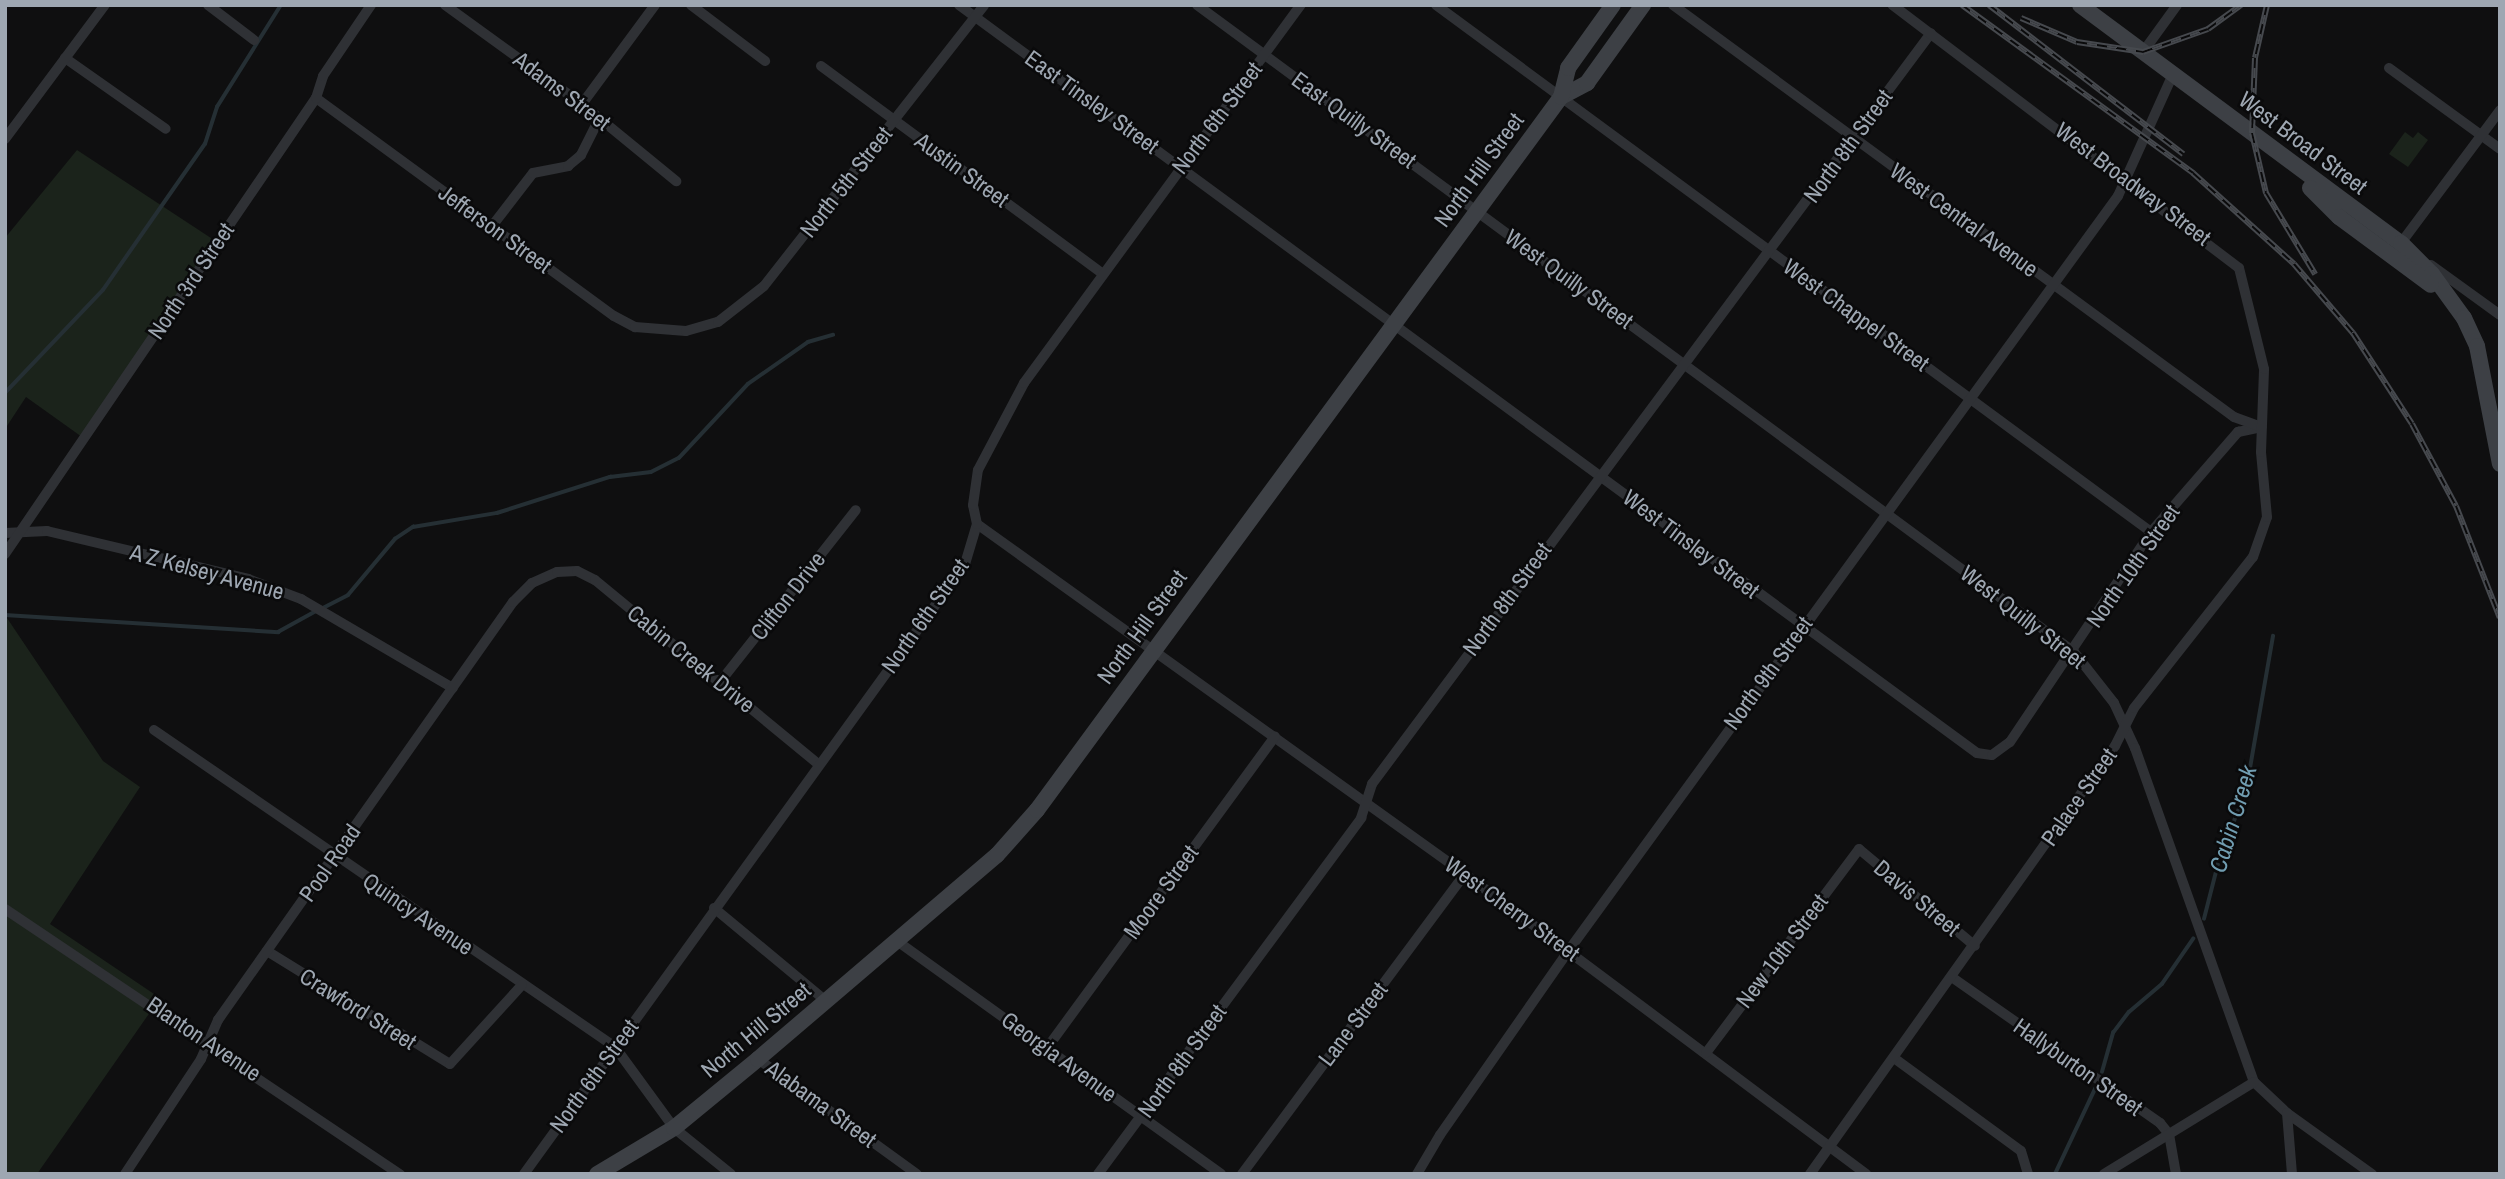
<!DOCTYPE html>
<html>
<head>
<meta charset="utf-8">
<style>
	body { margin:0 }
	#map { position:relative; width:2505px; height:1179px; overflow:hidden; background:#0f0f10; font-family:"Archivo Narrow",sans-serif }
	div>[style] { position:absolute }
	.green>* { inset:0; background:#1b231b }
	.stream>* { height:3.5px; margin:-1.75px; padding:0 1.75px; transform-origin:1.75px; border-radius:1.75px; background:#252f34 }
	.street>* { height:10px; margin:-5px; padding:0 5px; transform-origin:5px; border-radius:5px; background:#2f3135 }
	.secondary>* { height:16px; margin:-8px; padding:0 8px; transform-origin:8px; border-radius:8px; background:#3d4045 }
	.rail>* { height:6px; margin-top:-3px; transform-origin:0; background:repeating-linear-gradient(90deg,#0a0a0b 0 10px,#46494e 0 20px); box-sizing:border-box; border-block:2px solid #46494e }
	span { translate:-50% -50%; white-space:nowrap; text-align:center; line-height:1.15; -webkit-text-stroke:5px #0a0a0b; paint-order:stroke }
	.street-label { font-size:23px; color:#9ea7b2 }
	.water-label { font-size:24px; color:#719db1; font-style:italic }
	.frame { position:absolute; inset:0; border:7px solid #9ea7b2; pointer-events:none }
</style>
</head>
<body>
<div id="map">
	<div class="green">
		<div style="clip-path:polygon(2405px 132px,2413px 138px,2418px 132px,2428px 140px,2408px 167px,2389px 154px)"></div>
		<div style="clip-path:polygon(77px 150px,214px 240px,82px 437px,26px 397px,5px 429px,5px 238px)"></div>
		<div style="clip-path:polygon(5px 615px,103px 761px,140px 787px,50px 924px,160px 998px,37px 1174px,5px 1174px)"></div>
	</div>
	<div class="stream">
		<div style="left:5px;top:393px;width:142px;rotate:-46.4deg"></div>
		<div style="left:103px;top:290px;width:178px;rotate:-55.1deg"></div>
		<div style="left:205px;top:144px;width:39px;rotate:-72deg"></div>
		<div style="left:217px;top:107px;width:120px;rotate:-57.9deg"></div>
		<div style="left:323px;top:608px;width:28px;rotate:-27deg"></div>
		<div style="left:348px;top:595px;width:73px;rotate:-50deg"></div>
		<div style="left:395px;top:539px;width:22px;rotate:-34deg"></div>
		<div style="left:413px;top:527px;width:85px;rotate:-9.5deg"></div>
		<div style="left:497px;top:513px;width:119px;rotate:-17.7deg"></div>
		<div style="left:610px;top:477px;width:41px;rotate:-7deg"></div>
		<div style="left:651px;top:472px;width:31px;rotate:-27deg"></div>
		<div style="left:679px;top:458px;width:101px;rotate:-47deg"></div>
		<div style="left:748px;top:384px;width:73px;rotate:-35deg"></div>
		<div style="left:808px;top:342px;width:26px;rotate:-16deg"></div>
		<div style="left:5px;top:615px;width:274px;rotate:3.6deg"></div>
		<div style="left:278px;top:632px;width:43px;rotate:-28.9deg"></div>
		<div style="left:2204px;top:919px;width:65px;rotate:-75.7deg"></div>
		<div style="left:2220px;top:856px;width:70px;rotate:-68.2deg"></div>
		<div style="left:2246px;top:791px;width:157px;rotate:-80.1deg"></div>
		<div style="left:2102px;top:1072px;width:41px;rotate:-74.2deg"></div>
		<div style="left:2113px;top:1033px;width:26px;rotate:-53deg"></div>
		<div style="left:2129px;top:1012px;width:43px;rotate:-40.3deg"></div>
		<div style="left:2162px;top:984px;width:55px;rotate:-55.4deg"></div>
		<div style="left:2055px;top:1174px;width:94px;rotate:-64.8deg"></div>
	</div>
	<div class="street">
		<div style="left:208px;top:5px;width:58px;rotate:37.3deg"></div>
		<div style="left:445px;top:5px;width:169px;rotate:35.9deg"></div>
		<div style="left:582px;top:104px;width:122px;rotate:39.3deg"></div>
		<div style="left:691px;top:5px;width:93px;rotate:37.1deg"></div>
		<div style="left:959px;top:5px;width:1263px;rotate:36.31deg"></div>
		<div style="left:1977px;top:753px;width:15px;rotate:8deg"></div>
		<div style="left:1992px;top:755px;width:22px;rotate:-36deg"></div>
		<div style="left:2010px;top:742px;width:253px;rotate:-56.1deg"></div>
		<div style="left:2151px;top:532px;width:133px;rotate:-49deg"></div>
		<div style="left:2238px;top:432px;width:24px;rotate:-12deg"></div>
		<div style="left:1197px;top:5px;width:1090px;rotate:36.42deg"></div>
		<div style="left:2074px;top:652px;width:65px;rotate:51.9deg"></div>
		<div style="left:2114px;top:703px;width:50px;rotate:65deg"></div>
		<div style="left:2135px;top:748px;width:355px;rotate:70.4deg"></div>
		<div style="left:2254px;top:1082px;width:45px;rotate:43.2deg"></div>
		<div style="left:2287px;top:1113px;width:105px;rotate:35.7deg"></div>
		<div style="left:1436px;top:5px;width:888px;rotate:36.39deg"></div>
		<div style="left:1673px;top:5px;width:696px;rotate:36.29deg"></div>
		<div style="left:2234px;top:417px;width:29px;rotate:20deg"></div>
		<div style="left:2143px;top:52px;width:58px;rotate:-54.1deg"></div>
		<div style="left:65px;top:58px;width:123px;rotate:35.1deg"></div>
		<div style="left:821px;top:66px;width:350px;rotate:36.4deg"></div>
		<div style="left:2389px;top:68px;width:137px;rotate:36.1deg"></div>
		<div style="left:316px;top:98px;width:369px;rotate:36.2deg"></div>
		<div style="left:614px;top:316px;width:24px;rotate:28deg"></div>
		<div style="left:635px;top:327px;width:51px;rotate:4.5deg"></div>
		<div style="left:686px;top:331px;width:33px;rotate:-16deg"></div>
		<div style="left:718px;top:322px;width:58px;rotate:-38deg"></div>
		<div style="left:764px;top:286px;width:357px;rotate:-51.9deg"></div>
		<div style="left:582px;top:104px;width:123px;rotate:-53.6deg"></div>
		<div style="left:5px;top:139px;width:167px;rotate:-53.3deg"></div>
		<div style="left:492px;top:226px;width:67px;rotate:-52.3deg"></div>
		<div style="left:533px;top:173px;width:36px;rotate:-11deg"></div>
		<div style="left:568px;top:166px;width:17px;rotate:-40deg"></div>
		<div style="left:581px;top:155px;width:40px;rotate:-63.4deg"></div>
		<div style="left:2406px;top:247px;width:6px;rotate:-141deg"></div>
		<div style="left:2401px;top:243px;width:166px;rotate:-53.3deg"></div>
		<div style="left:2431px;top:265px;width:85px;rotate:35.9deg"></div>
		<div style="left:977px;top:524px;width:601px;rotate:35.65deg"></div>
		<div style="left:1465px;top:874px;width:501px;rotate:36.8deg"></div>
		<div style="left:5px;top:533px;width:42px;rotate:-2.7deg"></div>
		<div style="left:47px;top:531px;width:207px;rotate:13.4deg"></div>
		<div style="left:248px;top:579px;width:57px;rotate:20.7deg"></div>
		<div style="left:301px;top:599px;width:176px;rotate:30.4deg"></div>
		<div style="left:5px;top:554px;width:552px;rotate:-55.71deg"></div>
		<div style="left:316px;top:98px;width:23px;rotate:-72deg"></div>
		<div style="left:323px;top:76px;width:86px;rotate:-55.9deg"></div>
		<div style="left:720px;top:682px;width:219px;rotate:-51.7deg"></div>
		<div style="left:154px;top:730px;width:559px;rotate:34.51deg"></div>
		<div style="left:615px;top:1047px;width:100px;rotate:53.9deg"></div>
		<div style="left:674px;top:1128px;width:73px;rotate:38.9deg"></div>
		<div style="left:714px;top:908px;width:144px;rotate:39.7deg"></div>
		<div style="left:5px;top:909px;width:476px;rotate:33.9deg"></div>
		<div style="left:897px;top:941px;width:399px;rotate:35.7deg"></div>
		<div style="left:267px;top:951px;width:215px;rotate:31.7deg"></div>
		<div style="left:450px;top:1064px;width:107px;rotate:-47.7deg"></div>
		<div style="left:1953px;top:978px;width:253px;rotate:35deg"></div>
		<div style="left:2160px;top:1123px;width:14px;rotate:51deg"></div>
		<div style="left:2169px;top:1134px;width:41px;rotate:80.1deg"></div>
		<div style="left:1047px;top:1048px;width:386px;rotate:-53.8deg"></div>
		<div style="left:1706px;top:1053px;width:255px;rotate:-53.1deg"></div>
		<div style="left:1859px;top:849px;width:151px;rotate:39.9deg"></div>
		<div style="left:1894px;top:1058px;width:157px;rotate:36.2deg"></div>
		<div style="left:2021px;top:1151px;width:24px;rotate:73deg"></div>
		<div style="left:758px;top:1059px;width:196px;rotate:35.9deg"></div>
		<div style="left:2287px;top:1113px;width:61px;rotate:85.3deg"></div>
		<div style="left:125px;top:1174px;width:138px;rotate:-56.5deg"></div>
		<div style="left:201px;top:1059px;width:43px;rotate:-66.4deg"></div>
		<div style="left:218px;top:1020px;width:512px;rotate:-54.79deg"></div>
		<div style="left:513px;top:602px;width:27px;rotate:-45deg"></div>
		<div style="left:532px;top:583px;width:27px;rotate:-24deg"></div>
		<div style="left:557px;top:572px;width:20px;rotate:-3deg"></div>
		<div style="left:577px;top:571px;width:20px;rotate:27deg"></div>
		<div style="left:595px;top:580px;width:289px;rotate:39.5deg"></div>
		<div style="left:524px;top:1174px;width:753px;rotate:-54.13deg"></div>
		<div style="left:965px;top:564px;width:42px;rotate:-73.3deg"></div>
		<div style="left:977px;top:524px;width:19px;rotate:-102deg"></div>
		<div style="left:973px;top:505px;width:35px;rotate:-82deg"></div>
		<div style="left:978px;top:470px;width:98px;rotate:-62.1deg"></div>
		<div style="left:1024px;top:383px;width:469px;rotate:-53.8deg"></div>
		<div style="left:1098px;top:1174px;width:443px;rotate:-53.5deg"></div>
		<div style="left:1361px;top:818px;width:36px;rotate:-72deg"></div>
		<div style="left:1372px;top:784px;width:936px;rotate:-53.34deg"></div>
		<div style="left:1242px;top:1174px;width:374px;rotate:-53.4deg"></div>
		<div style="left:1417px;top:1174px;width:45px;rotate:-59.5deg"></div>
		<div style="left:1440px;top:1135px;width:226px;rotate:-55.1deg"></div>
		<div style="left:1569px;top:950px;width:933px;rotate:-53.94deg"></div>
		<div style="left:2118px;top:196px;width:134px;rotate:-65.7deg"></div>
		<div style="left:1810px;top:1174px;width:526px;rotate:-54.53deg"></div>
		<div style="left:2115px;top:746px;width:42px;rotate:-63.4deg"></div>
		<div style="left:2134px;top:708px;width:192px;rotate:-51.8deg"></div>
		<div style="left:2253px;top:557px;width:42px;rotate:-70.7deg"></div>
		<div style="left:2267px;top:517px;width:65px;rotate:-95.3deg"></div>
		<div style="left:2261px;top:452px;width:83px;rotate:-87.9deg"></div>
		<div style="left:2264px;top:369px;width:104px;rotate:-103.9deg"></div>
		<div style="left:2239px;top:268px;width:435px;rotate:-142.8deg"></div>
		<div style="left:2104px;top:1174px;width:176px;rotate:-31.5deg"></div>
	</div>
	<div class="secondary">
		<div style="left:2080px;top:5px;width:400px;rotate:36.6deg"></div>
		<div style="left:2401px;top:243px;width:44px;rotate:45deg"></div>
		<div style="left:2432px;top:274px;width:54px;rotate:54deg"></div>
		<div style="left:2464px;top:318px;width:31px;rotate:65deg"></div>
		<div style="left:2477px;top:346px;width:120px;rotate:79deg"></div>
		<div style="left:1561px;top:97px;width:30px;rotate:-28deg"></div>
		<div style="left:1587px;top:83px;width:96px;rotate:-54.3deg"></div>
		<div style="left:2310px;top:188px;width:41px;rotate:45deg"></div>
		<div style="left:2339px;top:217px;width:114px;rotate:36.5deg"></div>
		<div style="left:597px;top:1174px;width:90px;rotate:-30.9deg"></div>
		<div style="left:674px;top:1128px;width:109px;rotate:-39.4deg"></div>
		<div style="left:758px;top:1059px;width:314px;rotate:-40.5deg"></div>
		<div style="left:997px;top:855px;width:60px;rotate:-48.4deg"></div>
		<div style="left:1037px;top:810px;width:885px;rotate:-53.69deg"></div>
		<div style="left:1561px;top:97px;width:30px;rotate:-76deg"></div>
		<div style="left:1568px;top:68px;width:77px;rotate:-54.5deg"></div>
	</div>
	<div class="rail">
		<div style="left:1962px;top:5px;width:286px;rotate:36deg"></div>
		<div style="left:2193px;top:173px;width:136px;rotate:42deg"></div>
		<div style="left:2294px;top:264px;width:91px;rotate:49.5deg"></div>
		<div style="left:2353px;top:333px;width:108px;rotate:57deg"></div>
		<div style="left:2412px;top:424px;width:93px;rotate:61.8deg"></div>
		<div style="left:2456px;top:506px;width:120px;rotate:68.6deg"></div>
		<div style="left:1989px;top:5px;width:245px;rotate:37.5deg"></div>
		<div style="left:2267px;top:5px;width:54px;rotate:102.8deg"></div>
		<div style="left:2255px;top:58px;width:75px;rotate:92.3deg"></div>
		<div style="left:2252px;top:133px;width:62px;rotate:76.9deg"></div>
		<div style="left:2266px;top:193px;width:95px;rotate:58.8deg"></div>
		<div style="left:2021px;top:18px;width:61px;rotate:23.2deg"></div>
		<div style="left:2077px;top:42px;width:67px;rotate:8.6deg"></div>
		<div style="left:2143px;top:52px;width:69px;rotate:-19.5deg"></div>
		<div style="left:2208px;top:29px;width:41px;rotate:-36deg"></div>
	</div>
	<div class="street-label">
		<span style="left:562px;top:91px;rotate:37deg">Adams Street</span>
		<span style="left:1092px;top:102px;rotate:36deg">East Tinsley Street</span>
		<span style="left:1217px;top:118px;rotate:-53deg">North 6th Street</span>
		<span style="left:1354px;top:120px;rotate:36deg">East Quilly Street</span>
		<span style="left:2303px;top:143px;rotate:37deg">West Broad Street</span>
		<span style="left:1848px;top:146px;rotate:-54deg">North 8th Street</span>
		<span style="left:962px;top:170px;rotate:36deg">Austin Street</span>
		<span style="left:1479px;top:170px;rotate:-54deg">North Hill Street</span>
		<span style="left:846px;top:182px;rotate:-52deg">North 5th Street</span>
		<span style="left:2133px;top:184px;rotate:37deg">West Broadway Street</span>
		<span style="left:1964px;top:220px;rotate:36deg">West Central Avenue</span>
		<span style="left:495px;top:229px;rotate:36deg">Jefferson Street</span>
		<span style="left:1569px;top:279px;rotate:36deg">West Quilly Street</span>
		<span style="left:191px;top:281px;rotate:-56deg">North 3rd Street</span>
		<span style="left:1856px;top:315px;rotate:36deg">West Chappel Street</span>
		<span style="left:1691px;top:544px;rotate:37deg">West Tinsley Street</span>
		<span style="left:2133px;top:566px;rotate:-55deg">North 10th Street</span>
		<span style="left:207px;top:572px;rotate:15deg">A Z Kelsey Avenue</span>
		<span style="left:788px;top:596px;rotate:-52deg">Clifton Drive</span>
		<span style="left:1507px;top:599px;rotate:-54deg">North 8th Street</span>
		<span style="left:925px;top:616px;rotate:-55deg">North 6th Street</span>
		<span style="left:2023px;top:617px;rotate:38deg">West Quilly Street</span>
		<span style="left:1142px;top:627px;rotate:-54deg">North Hill Street</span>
		<span style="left:691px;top:659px;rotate:39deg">Cabin Creek Drive</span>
		<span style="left:1768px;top:673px;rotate:-54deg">North 9th Street</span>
		<span style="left:2079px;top:797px;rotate:-55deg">Palace Street</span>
		<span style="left:330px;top:863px;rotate:-55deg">Pool Road</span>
		<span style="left:1161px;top:892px;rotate:-54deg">Moore Street</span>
		<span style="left:1917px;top:898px;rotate:40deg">Davis Street</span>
		<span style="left:1512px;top:909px;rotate:36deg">West Cherry Street</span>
		<span style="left:418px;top:914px;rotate:34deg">Quincy Avenue</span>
		<span style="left:1782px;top:951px;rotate:-53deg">New 10th Street</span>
		<span style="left:358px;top:1009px;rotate:32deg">Crawford Street</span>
		<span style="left:1353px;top:1024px;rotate:-53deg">Lane Street</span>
		<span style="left:756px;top:1030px;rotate:-40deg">North Hill Street</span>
		<span style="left:204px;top:1039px;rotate:34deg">Blanton Avenue</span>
		<span style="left:1059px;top:1057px;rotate:36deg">Georgia Avenue</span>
		<span style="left:1182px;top:1061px;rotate:-54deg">North 8th Street</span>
		<span style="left:2078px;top:1067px;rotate:35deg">Hallyburton Street</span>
		<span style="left:594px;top:1076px;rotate:-54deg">North 6th Street</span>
		<span style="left:821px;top:1104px;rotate:36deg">Alabama Street</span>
	</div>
	<div class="water-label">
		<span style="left:2233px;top:819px;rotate:-73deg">Cabin Creek</span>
	</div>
	<div class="frame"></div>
</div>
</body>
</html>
